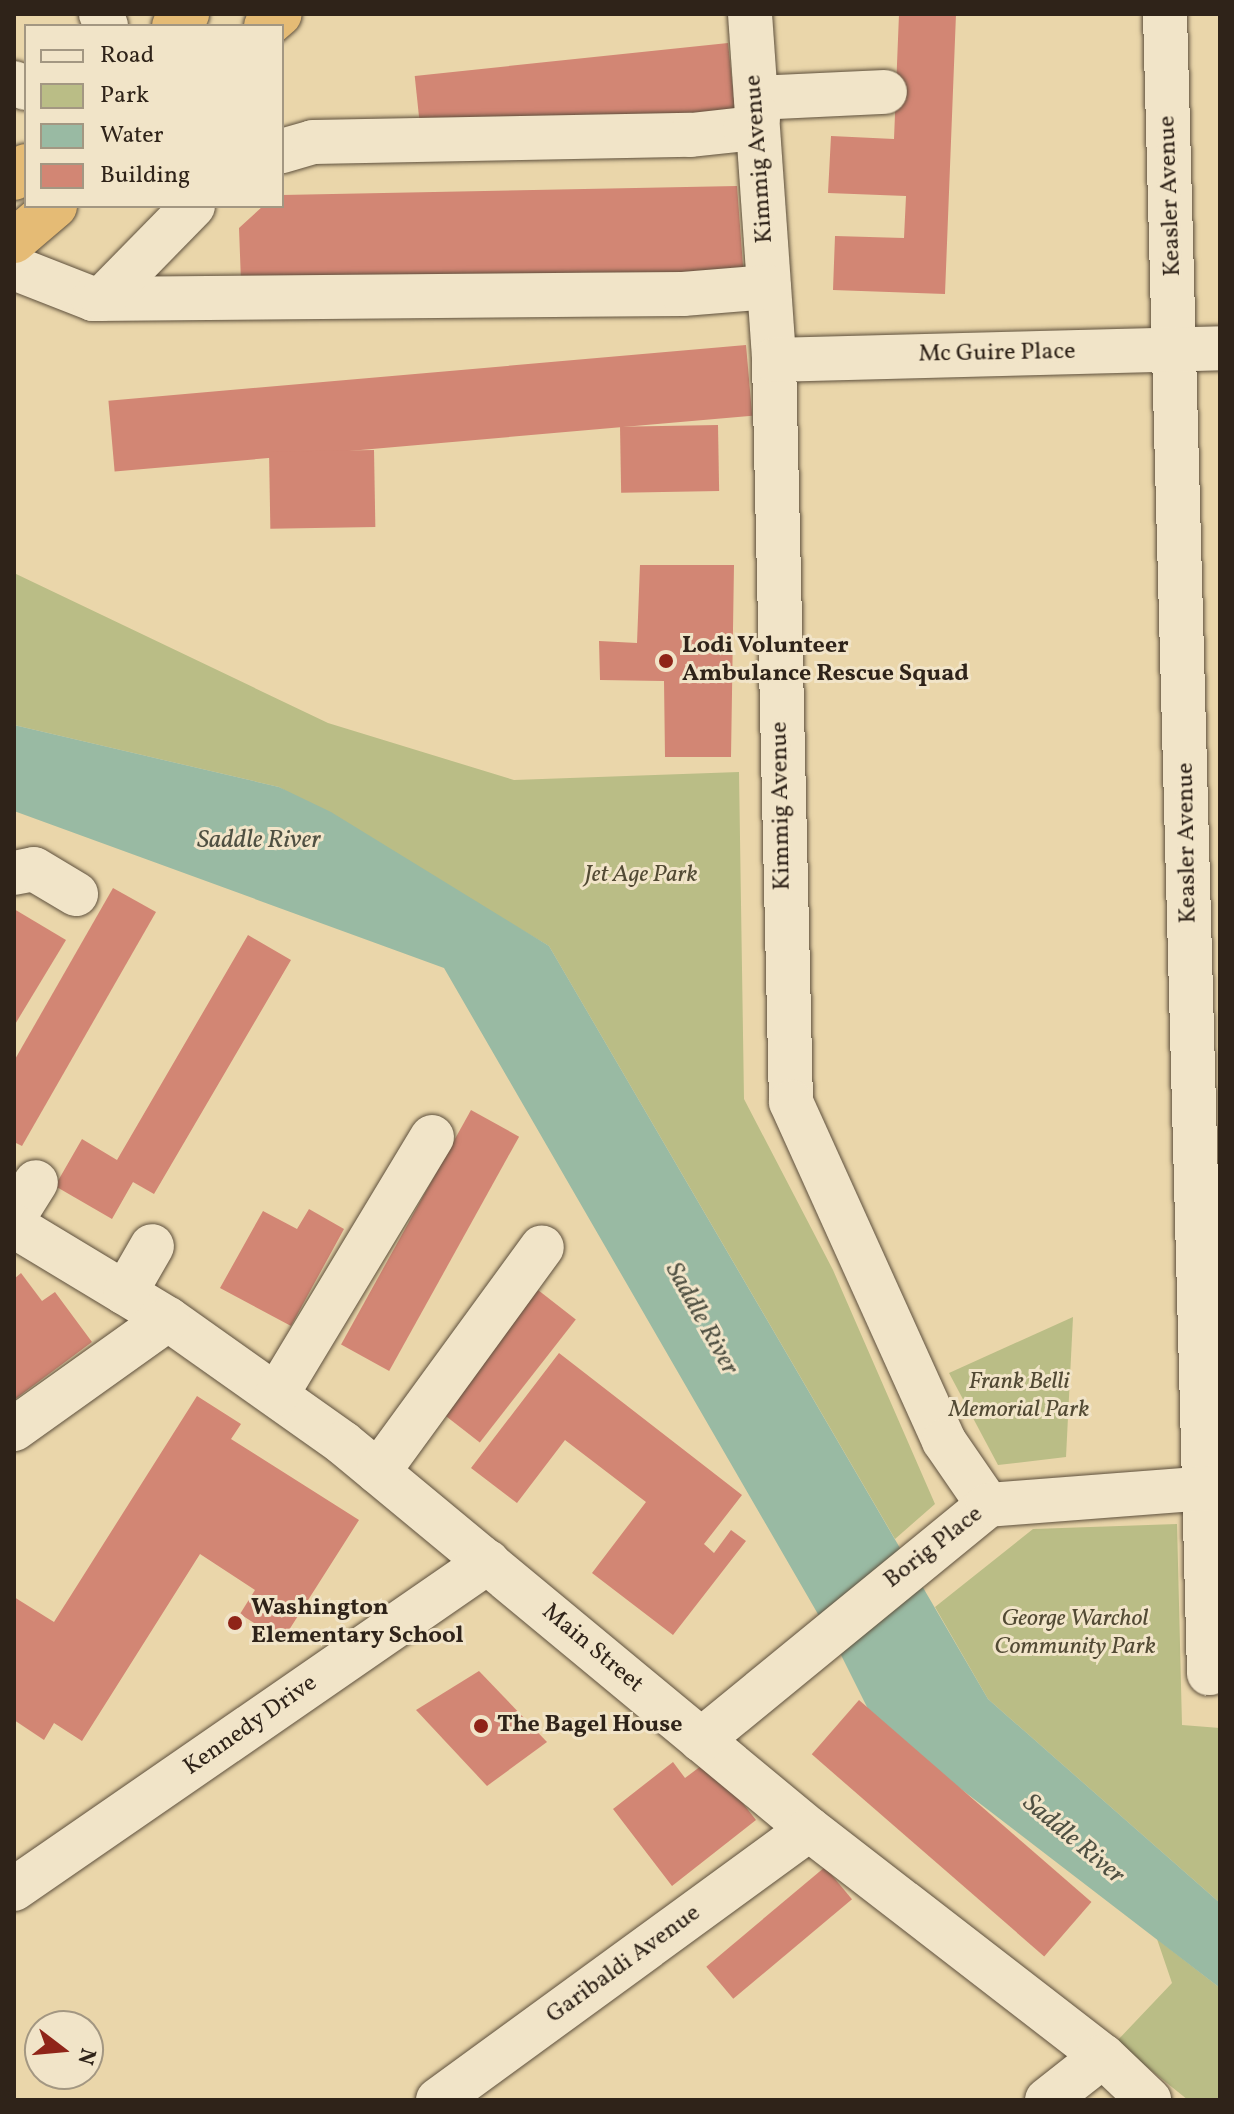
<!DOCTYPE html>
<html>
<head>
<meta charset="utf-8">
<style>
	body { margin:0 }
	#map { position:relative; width:1234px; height:2114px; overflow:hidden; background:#ead6aa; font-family:Vollkorn,serif }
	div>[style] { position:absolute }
	.green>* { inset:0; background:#babd86 }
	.water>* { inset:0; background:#99baa3 }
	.building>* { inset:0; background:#d28674; transform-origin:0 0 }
	.roads { filter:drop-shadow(0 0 2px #5e503d) drop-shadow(0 0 2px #5e503d) }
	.minor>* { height:44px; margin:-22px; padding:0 22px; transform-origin:22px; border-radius:22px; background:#f1e4c8 }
	.highway>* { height:44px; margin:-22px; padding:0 22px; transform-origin:22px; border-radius:22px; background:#e5bb75 }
	.dots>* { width:22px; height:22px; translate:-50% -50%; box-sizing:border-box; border:4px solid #f1e4c8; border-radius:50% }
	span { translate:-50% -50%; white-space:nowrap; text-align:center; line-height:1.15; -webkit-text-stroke:6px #f1e4c8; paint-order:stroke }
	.street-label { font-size:24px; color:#2f2319 }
	.poi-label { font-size:24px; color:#2f2319; font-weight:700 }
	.left { translate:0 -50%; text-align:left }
	.park-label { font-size:24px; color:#524a34; font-style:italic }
	.water-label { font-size:26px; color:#4f5042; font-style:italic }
	.frame { position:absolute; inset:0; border:16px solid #2f2319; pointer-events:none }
	.legend { position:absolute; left:24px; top:24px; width:260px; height:184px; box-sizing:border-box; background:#f1e4c8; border:2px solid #a39782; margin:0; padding:10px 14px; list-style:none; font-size:24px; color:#2f2319 }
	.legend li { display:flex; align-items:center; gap:16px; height:40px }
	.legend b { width:40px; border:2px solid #a39782 }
	.north { position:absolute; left:24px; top:2010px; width:80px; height:80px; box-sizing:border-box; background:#f1e4c8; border:2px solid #a39782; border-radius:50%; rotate:106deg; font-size:22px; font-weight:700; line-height:32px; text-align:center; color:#2f2319 }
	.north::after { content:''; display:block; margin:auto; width:28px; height:36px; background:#8f2418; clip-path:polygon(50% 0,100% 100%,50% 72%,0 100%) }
</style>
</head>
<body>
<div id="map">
	<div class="green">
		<div style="clip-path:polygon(14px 573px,328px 723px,514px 780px,739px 772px,744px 1099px,833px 1270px,935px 1504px,895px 1539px,549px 946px,279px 787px,14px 725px)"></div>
		<div style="clip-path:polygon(1073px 1317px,1066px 1457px,998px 1465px,949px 1373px)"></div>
		<div style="clip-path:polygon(1177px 1524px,1182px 1725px,1220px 1728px,1220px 1903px,988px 1699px,935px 1607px,1033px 1529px)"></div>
		<div style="clip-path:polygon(1157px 1939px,1220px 1988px,1220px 2100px,1188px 2100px,1116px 2042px,1172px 1983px)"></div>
	</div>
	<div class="water">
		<div style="clip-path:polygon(14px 725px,279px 787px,331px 812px,549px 946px,988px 1699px,1220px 1903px,1220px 1988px,875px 1723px,837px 1647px,444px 968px,14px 811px)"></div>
	</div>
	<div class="building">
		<div style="clip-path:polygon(899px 14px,956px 14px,945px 294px,833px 290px,835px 236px,904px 238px,906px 196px,828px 193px,831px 136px,894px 139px)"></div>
		<div style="left:728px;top:43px;width:73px;height:315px;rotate:84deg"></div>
		<div style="clip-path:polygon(737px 186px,744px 279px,241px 282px,239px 228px,263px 206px,282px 206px,282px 195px)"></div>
		<div style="left:746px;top:345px;width:71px;height:640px;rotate:85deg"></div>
		<div style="left:718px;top:425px;width:66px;height:98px;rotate:89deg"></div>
		<div style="left:374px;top:450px;width:77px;height:105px;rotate:89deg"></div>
		<div style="clip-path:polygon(640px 565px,734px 565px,731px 757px,665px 757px,664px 681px,600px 680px,599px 641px,637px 643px)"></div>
		<div style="clip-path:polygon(113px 888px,156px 912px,22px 1146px,14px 1142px,14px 1061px)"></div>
		<div style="clip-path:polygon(14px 909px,66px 940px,14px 1026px)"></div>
		<div style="clip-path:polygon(248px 935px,291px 960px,154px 1194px,133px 1182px,112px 1219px,55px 1186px,82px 1139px,117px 1160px)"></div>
		<div style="left:471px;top:1110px;width:55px;height:268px;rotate:29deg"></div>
		<div style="clip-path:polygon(309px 1209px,344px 1229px,291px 1326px,220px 1288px,263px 1211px,297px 1229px)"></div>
		<div style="clip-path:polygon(21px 1273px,42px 1301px,55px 1292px,92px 1342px,14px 1400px,14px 1279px)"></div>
		<div style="left:538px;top:1290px;width:48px;height:156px;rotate:38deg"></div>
		<div style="clip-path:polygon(559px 1353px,742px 1495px,704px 1544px,714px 1553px,731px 1530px,746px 1541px,673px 1635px,592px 1573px,646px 1502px,565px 1440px,517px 1503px,471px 1468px)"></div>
		<div style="clip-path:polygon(197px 1396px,241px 1424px,231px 1439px,359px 1520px,282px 1641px,240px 1614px,255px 1590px,200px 1554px,82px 1741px,54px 1723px,44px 1740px,14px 1720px,14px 1597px,54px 1622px)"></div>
		<div style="clip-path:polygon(479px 1671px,547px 1742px,487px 1786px,416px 1710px)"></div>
		<div style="left:859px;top:1700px;width:308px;height:72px;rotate:41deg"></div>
		<div style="clip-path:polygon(709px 1760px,756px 1820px,672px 1886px,613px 1809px,673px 1762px,685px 1778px)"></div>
		<div style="left:825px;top:1867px;width:42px;height:155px;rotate:50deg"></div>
	</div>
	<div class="roads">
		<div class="minor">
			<div style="left:101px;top:14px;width:13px;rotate:67deg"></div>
			<div style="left:750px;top:14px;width:347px;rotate:86deg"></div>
			<div style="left:774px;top:360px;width:742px;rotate:88.69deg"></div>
			<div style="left:791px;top:1102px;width:372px;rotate:65.7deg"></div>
			<div style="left:944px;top:1441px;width:78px;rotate:55.5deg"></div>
			<div style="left:1165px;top:14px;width:1660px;rotate:88.48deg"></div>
			<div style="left:14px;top:83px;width:13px;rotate:23deg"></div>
			<div style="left:756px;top:98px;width:129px;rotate:-2.7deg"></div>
			<div style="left:282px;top:151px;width:32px;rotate:-16deg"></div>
			<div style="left:313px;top:142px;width:378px;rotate:-1.1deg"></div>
			<div style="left:691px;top:135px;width:54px;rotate:-6.3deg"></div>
			<div style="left:745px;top:129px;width:18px;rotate:-43deg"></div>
			<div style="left:14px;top:268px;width:85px;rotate:21.4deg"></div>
			<div style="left:93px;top:299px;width:590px;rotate:-0.49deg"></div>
			<div style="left:683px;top:294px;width:86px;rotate:-4.7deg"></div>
			<div style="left:102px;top:299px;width:130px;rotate:-45.6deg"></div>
			<div style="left:774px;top:360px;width:446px;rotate:-1.5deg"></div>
			<div style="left:14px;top:873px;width:20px;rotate:-11deg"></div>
			<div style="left:34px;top:869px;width:49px;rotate:30.8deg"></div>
			<div style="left:14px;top:1217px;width:41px;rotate:-57.8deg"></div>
			<div style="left:14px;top:1226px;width:180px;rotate:31.1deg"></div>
			<div style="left:168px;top:1319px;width:214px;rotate:35.3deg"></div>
			<div style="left:343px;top:1443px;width:605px;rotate:39.64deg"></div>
			<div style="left:809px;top:1829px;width:371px;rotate:37.7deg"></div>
			<div style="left:1103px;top:2056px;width:64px;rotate:43.7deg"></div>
			<div style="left:125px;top:1293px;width:54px;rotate:-60.1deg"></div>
			<div style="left:277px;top:1394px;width:300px;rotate:-58.9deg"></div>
			<div style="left:14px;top:1429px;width:189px;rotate:-35.5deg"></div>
			<div style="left:378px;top:1472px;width:278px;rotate:-53.9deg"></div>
			<div style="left:701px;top:1740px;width:371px;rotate:-39.3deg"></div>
			<div style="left:988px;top:1505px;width:233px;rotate:-4.4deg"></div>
			<div style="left:14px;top:1889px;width:576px;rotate:-34.6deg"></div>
			<div style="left:438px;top:2100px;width:459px;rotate:-36.1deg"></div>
			<div style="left:1047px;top:2100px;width:71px;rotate:-38.2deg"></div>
		</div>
		<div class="highway">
			<div style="left:174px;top:26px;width:18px;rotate:-43deg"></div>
			<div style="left:266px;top:26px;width:18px;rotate:-41deg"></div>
			<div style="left:14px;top:178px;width:17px;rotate:-45deg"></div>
			<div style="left:14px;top:241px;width:54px;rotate:-40.5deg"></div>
		</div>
	</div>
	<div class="dots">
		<div style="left:666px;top:661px;background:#8f2418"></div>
		<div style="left:235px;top:1623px;background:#8f2418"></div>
		<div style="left:481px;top:1726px;background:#8f2418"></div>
	</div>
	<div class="street-label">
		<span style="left:760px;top:159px;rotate:-94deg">Kimmig Avenue</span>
		<span style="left:1171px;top:196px;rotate:-92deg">Keasler Avenue</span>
		<span style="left:997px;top:354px;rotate:-1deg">Mc Guire Place</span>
		<span style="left:782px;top:806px;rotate:-91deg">Kimmig Avenue</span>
		<span style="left:1188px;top:843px;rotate:-91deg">Keasler Avenue</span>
		<span style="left:934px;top:1548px;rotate:-38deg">Borig Place</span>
		<span style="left:592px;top:1649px;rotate:40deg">Main Street</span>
		<span style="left:251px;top:1726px;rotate:-35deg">Kennedy Drive</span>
		<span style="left:624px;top:1965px;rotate:-36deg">Garibaldi Avenue</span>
	</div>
	<div class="poi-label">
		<span class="left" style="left:682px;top:661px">Lodi Volunteer<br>Ambulance Rescue Squad</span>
		<span class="left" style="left:251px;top:1623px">Washington<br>Elementary School</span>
		<span class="left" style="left:497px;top:1726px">The Bagel House</span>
	</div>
	<div class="park-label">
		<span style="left:641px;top:876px">Jet Age Park</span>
		<span style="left:1019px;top:1397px">Frank Belli<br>Memorial Park</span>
		<span style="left:1075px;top:1634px">George Warchol<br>Community Park</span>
	</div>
	<div class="water-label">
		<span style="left:259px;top:841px">Saddle River</span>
		<span style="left:701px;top:1319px;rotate:61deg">Saddle River</span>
		<span style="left:1073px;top:1840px;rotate:40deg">Saddle River</span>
	</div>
	<div class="frame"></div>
	<ul class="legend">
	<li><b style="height:10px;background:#f1e4c8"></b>Road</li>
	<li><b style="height:22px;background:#babd86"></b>Park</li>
	<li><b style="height:22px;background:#99baa3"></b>Water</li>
	<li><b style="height:22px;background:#d28674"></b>Building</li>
	</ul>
	<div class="north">N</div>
</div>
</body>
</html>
